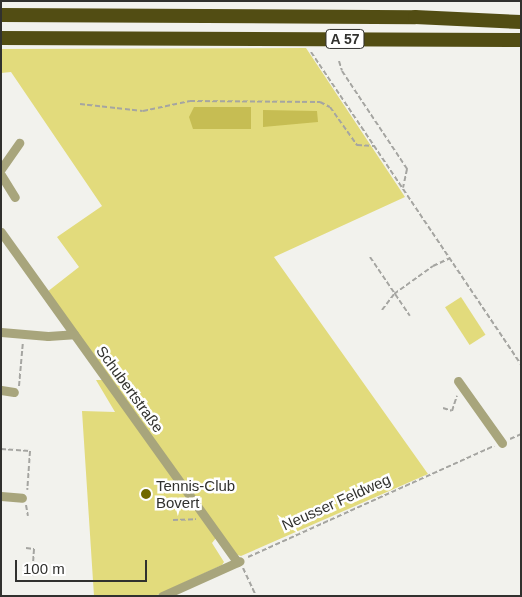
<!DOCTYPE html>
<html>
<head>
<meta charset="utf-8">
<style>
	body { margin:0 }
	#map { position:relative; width:522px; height:597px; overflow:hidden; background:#f2f2ed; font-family:Arial,sans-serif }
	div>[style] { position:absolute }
	.green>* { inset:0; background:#e2db7c; transform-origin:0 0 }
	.water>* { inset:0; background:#c6bd53 }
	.path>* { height:2px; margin-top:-1px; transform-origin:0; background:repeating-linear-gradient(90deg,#a5a5a1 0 5px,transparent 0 7.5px) }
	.minor>* { height:9px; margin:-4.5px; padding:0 4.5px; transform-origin:4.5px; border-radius:4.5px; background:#a8a57c }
	.highway>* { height:14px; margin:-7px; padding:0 7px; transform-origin:7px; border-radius:7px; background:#524d13 }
	.dots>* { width:14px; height:14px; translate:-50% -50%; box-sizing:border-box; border:2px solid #fff; border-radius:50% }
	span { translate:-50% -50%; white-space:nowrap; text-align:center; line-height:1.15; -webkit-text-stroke:5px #fff; paint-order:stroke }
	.shield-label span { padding:1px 4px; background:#fff; border:1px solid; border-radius:4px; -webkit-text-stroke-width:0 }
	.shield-label { font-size:14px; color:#31312e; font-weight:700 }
	.street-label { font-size:15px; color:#31312e }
	.poi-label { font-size:15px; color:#31312e }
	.left { translate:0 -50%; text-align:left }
	.frame { position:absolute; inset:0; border:2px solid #31312e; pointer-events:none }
	.scale { position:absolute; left:15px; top:560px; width:132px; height:22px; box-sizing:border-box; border:2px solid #31312e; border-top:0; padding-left:6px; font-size:15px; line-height:18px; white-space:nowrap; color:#31312e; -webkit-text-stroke:4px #fff; paint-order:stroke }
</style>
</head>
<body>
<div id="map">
	<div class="green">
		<div style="clip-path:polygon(306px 48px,405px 197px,274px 257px,428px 474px,241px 556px,234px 554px,47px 292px,79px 267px,57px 237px,102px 206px,11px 72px,1px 73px,1px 49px)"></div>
		<div style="left:461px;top:297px;width:45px;height:19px;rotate:57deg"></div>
		<div style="clip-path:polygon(96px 380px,105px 380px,216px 538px,212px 543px,224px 562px,222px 565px,155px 596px,94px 596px,82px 411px,115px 412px)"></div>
	</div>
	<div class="water">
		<div style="clip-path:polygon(194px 107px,251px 107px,251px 129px,193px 129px,189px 117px)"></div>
		<div style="clip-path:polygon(263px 110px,317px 111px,318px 122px,263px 127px)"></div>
	</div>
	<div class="path">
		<div style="left:285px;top:1px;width:1px;rotate:90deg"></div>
		<div style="left:311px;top:52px;width:376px;rotate:56.1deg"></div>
		<div style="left:339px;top:61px;width:10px;rotate:73deg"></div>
		<div style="left:342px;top:71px;width:118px;rotate:56.4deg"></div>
		<div style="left:407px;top:169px;width:19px;rotate:102deg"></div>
		<div style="left:80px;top:104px;width:63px;rotate:6.3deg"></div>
		<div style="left:143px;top:111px;width:48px;rotate:-12deg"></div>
		<div style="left:190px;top:101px;width:130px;rotate:0.4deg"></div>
		<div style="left:320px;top:102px;width:11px;rotate:27deg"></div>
		<div style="left:330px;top:107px;width:47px;rotate:54.6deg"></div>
		<div style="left:357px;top:145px;width:17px;rotate:3deg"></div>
		<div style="left:370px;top:257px;width:71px;rotate:55.9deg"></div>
		<div style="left:382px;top:310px;width:20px;rotate:-53deg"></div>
		<div style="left:394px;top:294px;width:48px;rotate:-35.7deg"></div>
		<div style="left:433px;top:266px;width:19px;rotate:-25deg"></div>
		<div style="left:19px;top:386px;width:45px;rotate:-84.9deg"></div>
		<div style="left:443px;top:408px;width:9px;rotate:18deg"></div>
		<div style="left:452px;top:411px;width:16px;rotate:-72deg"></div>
		<div style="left:510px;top:439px;width:12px;rotate:-24deg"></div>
		<div style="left:1px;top:449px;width:29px;rotate:4deg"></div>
		<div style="left:30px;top:451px;width:39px;rotate:94deg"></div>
		<div style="left:26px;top:505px;width:11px;rotate:80deg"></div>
		<div style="left:173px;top:520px;width:23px;rotate:-2deg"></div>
		<div style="left:26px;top:548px;width:8px;rotate:7deg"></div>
		<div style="left:34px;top:549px;width:29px;rotate:94deg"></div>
		<div style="left:248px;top:557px;width:270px;rotate:-24.3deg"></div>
		<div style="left:243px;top:568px;width:31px;rotate:65deg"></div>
	</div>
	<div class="minor">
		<div style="left:1px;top:169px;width:32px;rotate:-55deg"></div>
		<div style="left:1px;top:175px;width:26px;rotate:58deg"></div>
		<div style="left:1px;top:232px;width:406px;rotate:54.4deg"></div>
		<div style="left:1px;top:332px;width:47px;rotate:4.9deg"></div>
		<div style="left:48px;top:336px;width:26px;rotate:-4deg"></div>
		<div style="left:458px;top:381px;width:76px;rotate:54.6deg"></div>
		<div style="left:1px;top:390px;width:13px;rotate:9deg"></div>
		<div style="left:1px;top:496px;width:21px;rotate:5deg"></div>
		<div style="left:162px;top:596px;width:85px;rotate:-24.2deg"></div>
	</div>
	<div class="highway">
		<div style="left:1px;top:15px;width:414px;rotate:0.3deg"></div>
		<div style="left:415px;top:17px;width:106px;rotate:2.7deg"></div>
		<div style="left:1px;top:38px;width:520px;rotate:0.22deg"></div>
	</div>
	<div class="dots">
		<div style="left:146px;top:494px;background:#706800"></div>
	</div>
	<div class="shield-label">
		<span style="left:345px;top:39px">A 57</span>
	</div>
	<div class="street-label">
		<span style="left:130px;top:389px;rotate:54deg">Schubertstraße</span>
		<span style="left:336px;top:502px;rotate:-24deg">Neusser Feldweg</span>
	</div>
	<div class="poi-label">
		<span class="left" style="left:156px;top:494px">Tennis-Club<br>Bovert</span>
	</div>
	<div class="frame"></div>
	<div class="scale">100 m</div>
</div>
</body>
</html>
